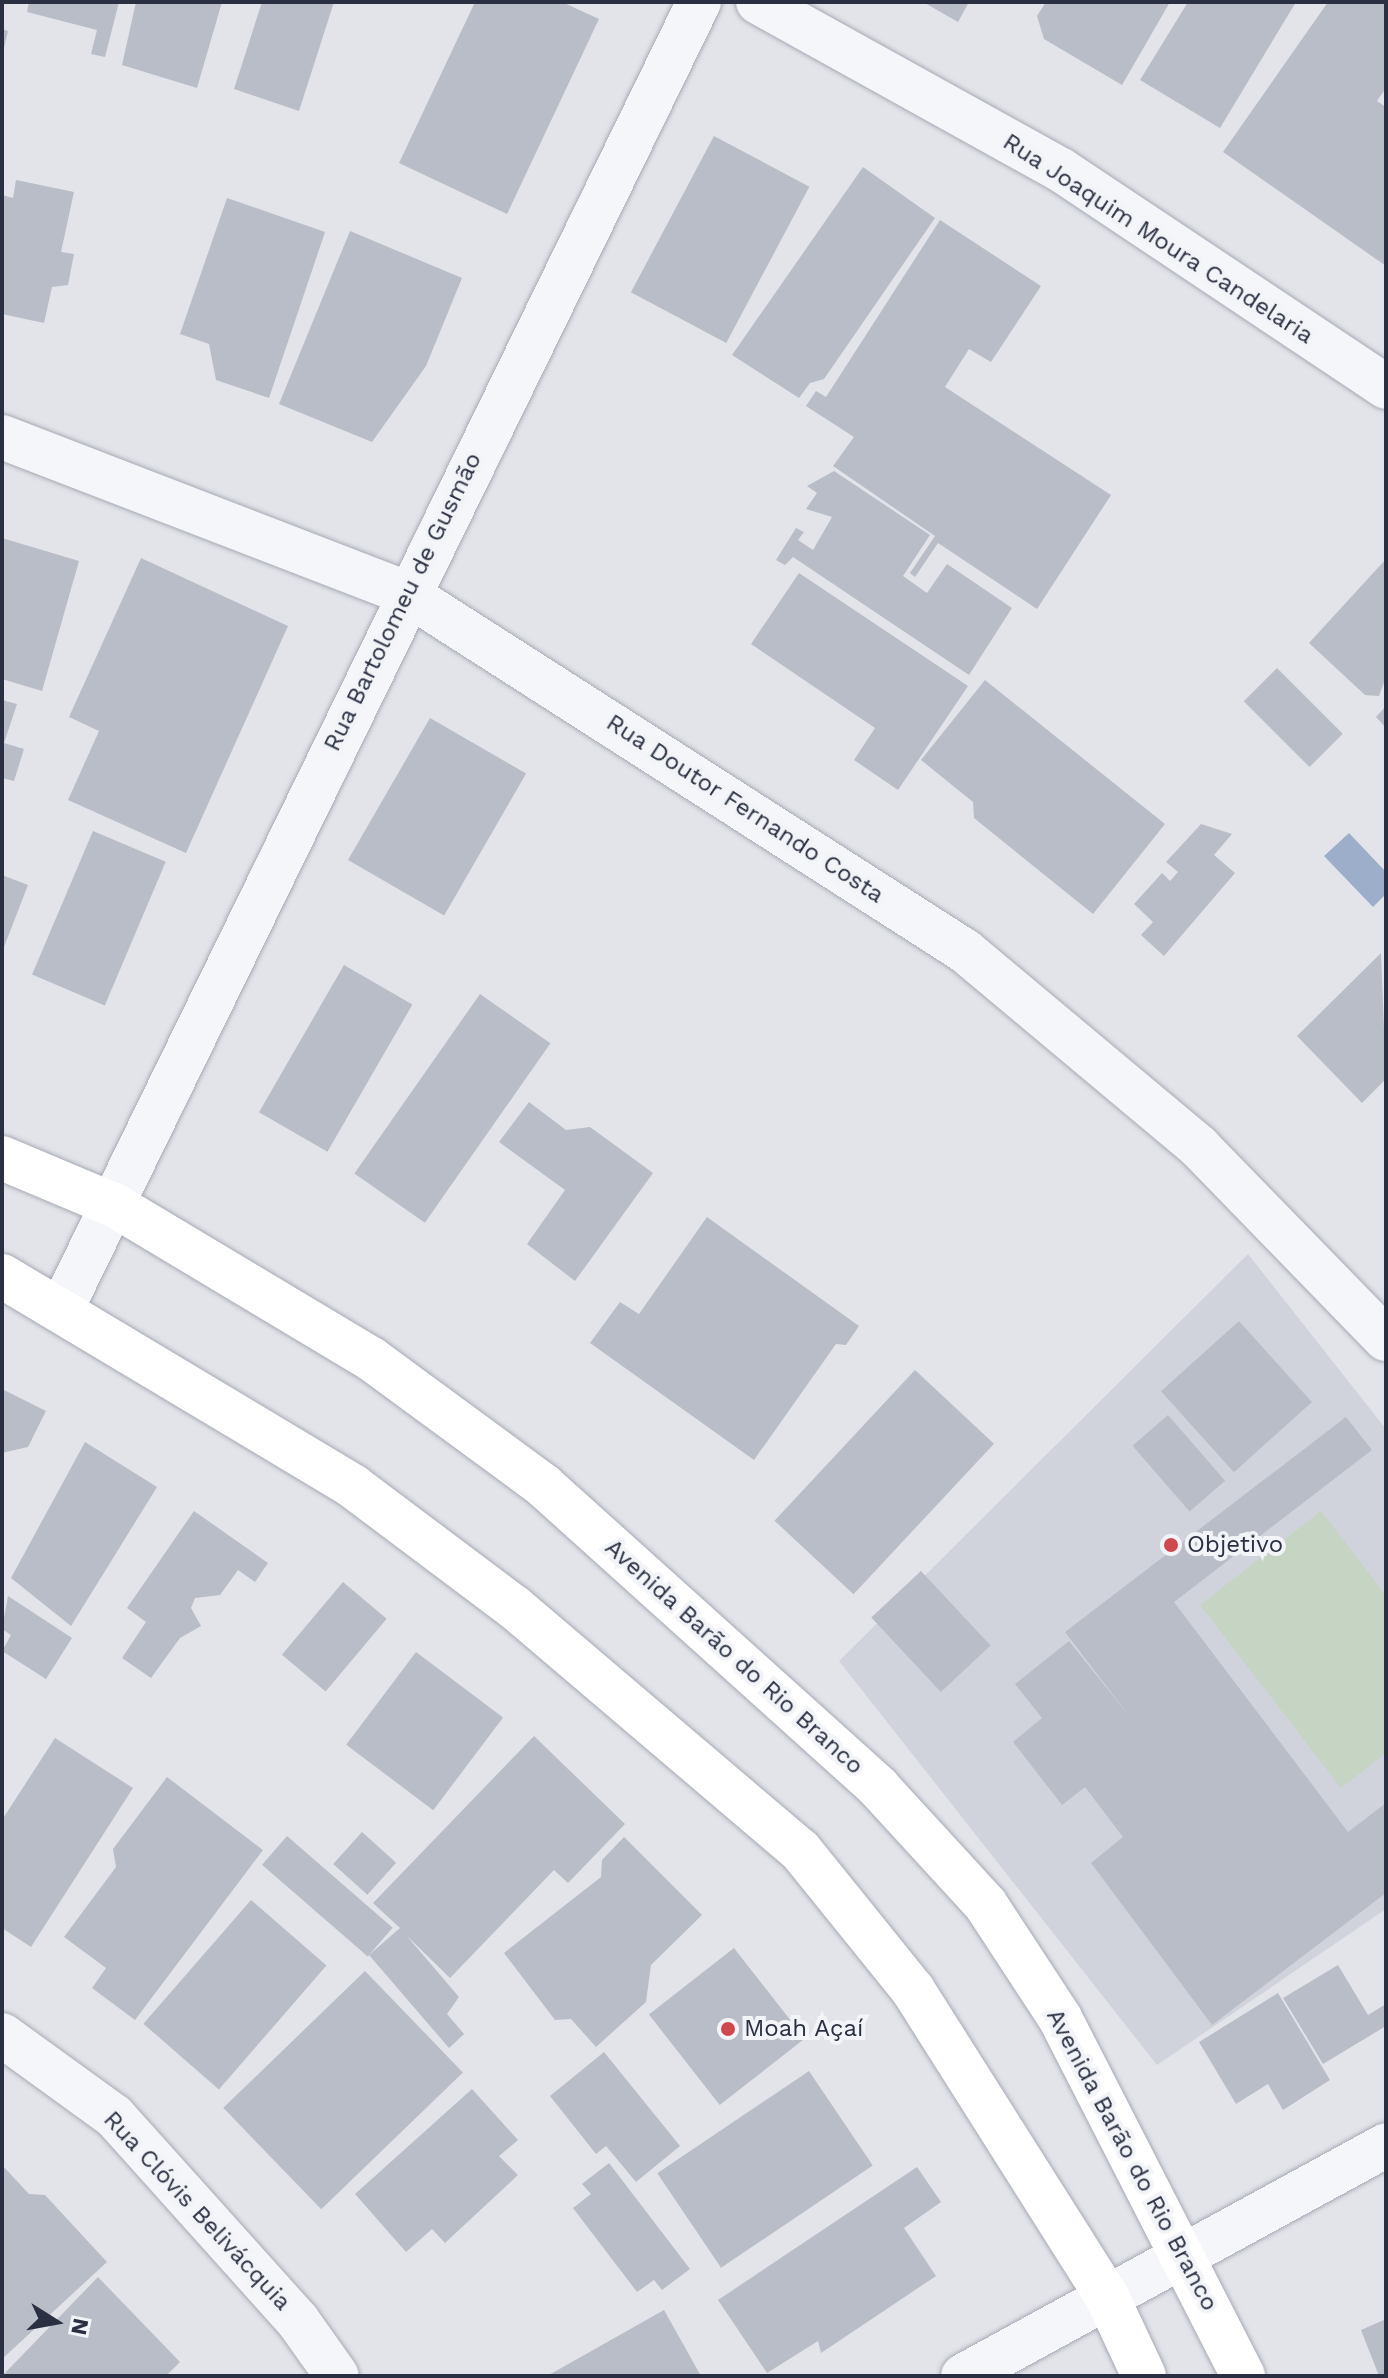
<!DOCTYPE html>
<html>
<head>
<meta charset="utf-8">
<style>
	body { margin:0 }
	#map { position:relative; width:1388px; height:2378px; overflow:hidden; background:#e2e4ea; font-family:"Work Sans",sans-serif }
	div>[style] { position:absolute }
	.built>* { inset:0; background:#d0d3dc }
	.green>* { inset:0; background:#c6d4c3 }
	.water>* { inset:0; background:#9daeca }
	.building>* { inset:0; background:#b9bdc7; transform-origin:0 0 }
	.roads { filter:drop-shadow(0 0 2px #a7aab4) drop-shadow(0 0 2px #a7aab4) }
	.minor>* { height:44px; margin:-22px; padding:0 22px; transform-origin:22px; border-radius:22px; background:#f5f6f9 }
	.major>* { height:44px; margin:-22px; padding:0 22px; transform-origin:22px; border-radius:22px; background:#fff }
	.dots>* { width:22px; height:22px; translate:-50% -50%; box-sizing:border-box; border:4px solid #f2f4f8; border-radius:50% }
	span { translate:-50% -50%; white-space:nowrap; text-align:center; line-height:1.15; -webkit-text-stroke:8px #f2f4f8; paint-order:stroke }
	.street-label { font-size:24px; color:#2a3042 }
	.poi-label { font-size:24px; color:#2a3042 }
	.left { translate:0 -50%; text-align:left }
	.frame { position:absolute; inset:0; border:4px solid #2a3042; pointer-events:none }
	.north { position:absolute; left:16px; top:2282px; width:80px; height:80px; -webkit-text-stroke:6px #f2f4f8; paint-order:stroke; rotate:101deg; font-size:22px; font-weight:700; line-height:32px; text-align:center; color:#2a3042 }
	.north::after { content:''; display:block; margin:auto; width:28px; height:36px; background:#2a3042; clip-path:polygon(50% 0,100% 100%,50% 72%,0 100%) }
</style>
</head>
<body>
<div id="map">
	<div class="built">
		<div style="clip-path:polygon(1248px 1254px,1386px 1429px,1386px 1909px,1157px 2065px,839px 1661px)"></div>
	</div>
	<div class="green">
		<div style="clip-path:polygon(1321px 1511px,1386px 1595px,1386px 1753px,1341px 1788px,1200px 1605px)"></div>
	</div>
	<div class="water">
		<div style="clip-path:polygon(1349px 833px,1386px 872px,1386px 894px,1373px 907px,1324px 856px)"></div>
	</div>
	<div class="building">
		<div style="clip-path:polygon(29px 2px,119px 2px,105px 57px,91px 54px,97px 30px,27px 12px)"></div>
		<div style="clip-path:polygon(136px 2px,222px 2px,197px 88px,122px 65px)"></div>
		<div style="clip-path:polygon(262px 2px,334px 2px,299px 111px,234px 89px)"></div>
		<div style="clip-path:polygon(475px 2px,562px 2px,599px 19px,507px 214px,399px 163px)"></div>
		<div style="clip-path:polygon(923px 2px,969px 2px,958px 22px)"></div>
		<div style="clip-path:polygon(1046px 2px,1170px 2px,1122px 85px,1044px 39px,1037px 16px)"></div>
		<div style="clip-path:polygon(1188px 2px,1296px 2px,1220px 128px,1140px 80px)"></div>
		<div style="clip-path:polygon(1328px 2px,1386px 2px,1386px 88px,1377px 101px,1386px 107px,1386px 266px,1223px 152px)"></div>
		<div style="clip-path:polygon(2px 29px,8px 31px,3px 52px,2px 51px)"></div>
		<div style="left:714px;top:136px;width:108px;height:177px;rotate:28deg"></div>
		<div style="clip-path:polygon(863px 167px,935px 218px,824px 379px,810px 383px,799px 398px,732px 355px)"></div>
		<div style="clip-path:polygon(16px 180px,74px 192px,61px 252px,74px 254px,68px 285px,52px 287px,44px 323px,2px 314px,2px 195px,13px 198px)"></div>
		<div style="clip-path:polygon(227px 198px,325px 232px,269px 398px,216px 380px,209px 344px,180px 334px)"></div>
		<div style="clip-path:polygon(940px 220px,1041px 286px,991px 362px,969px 349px,945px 387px,1111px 495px,1037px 609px,938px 543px,915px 577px,910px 573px,935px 536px,833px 466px,854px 437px,806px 406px,816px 391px,826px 397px)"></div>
		<div style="clip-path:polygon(350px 231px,462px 278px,426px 366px,372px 442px,279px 404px)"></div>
		<div style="clip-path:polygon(834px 471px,930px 535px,903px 576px,927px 593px,947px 564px,1012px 608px,969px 675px,793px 557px,785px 565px,776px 560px,796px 528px,804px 532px,798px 540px,813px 550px,832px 517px,806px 509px,817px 493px,807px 486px)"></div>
		<div style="clip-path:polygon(2px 538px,79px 561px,42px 691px,2px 679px)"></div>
		<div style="clip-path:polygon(141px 558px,288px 626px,186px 853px,68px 800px,99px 731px,69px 717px)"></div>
		<div style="clip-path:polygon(1386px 559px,1386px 677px,1379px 696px,1365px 695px,1309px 643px)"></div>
		<div style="clip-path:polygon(799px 573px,968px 686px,898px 790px,854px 760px,875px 728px,751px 644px)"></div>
		<div style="left:1277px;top:668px;width:93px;height:47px;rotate:45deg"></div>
		<div style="clip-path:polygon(985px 680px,1165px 824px,1093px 914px,974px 818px,973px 802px,921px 760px)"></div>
		<div style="clip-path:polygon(2px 700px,17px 704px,4px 743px,24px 749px,14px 781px,2px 778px)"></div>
		<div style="clip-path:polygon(1386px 706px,1386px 728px,1376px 717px)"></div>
		<div style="left:430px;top:718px;width:111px;height:164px;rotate:30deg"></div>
		<div style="clip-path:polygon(1201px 824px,1232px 834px,1214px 855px,1235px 873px,1164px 956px,1141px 935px,1153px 922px,1134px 904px,1162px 873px,1170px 881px,1178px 872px,1166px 862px)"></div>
		<div style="left:93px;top:831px;width:79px;height:156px;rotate:23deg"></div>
		<div style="clip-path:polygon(2px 875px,28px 885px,2px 952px)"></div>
		<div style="clip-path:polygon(1381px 953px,1386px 1079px,1362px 1103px,1297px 1036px)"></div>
		<div style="left:344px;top:965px;width:79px;height:170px;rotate:30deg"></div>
		<div style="left:480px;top:994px;width:86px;height:219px;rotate:35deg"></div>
		<div style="clip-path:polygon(529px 1102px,566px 1130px,590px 1127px,653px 1173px,575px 1281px,527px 1244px,565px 1190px,499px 1142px)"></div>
		<div style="clip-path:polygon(707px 1217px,859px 1326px,846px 1345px,836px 1344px,754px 1460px,590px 1343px,620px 1302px,639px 1314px)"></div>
		<div style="left:1239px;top:1321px;width:109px;height:105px;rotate:48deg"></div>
		<div style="left:915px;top:1370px;width:108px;height:206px;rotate:43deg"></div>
		<div style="clip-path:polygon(2px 1389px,46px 1411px,28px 1447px,2px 1453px)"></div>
		<div style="left:1168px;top:1415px;width:87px;height:47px;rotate:49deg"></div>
		<div style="clip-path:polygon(1346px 1417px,1372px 1450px,1174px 1602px,1348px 1832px,1386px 1803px,1386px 1893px,1212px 2025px,1091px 1863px,1123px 1837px,1085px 1787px,1062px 1805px,1013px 1742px,1042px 1718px,1015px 1684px,1069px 1641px,1130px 1717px,1065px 1632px)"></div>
		<div style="clip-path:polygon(85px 1442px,157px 1487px,71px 1626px,11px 1578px)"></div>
		<div style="clip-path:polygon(194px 1511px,268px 1563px,255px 1582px,238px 1570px,220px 1595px,195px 1598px,191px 1608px,201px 1626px,180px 1638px,151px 1678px,122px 1658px,146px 1622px,127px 1608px)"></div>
		<div style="left:921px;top:1571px;width:102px;height:68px;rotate:47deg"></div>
		<div style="left:343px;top:1582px;width:57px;height:95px;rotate:40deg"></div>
		<div style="clip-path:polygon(8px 1596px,72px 1638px,46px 1679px,2px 1651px,11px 1635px,2px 1629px)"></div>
		<div style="left:416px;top:1652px;width:109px;height:116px;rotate:37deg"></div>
		<div style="clip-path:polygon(534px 1736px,625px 1824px,568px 1883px,554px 1870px,450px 1978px,406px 1935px,459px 1997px,447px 2014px,464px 2034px,449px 2048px,369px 1955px,400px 1928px,373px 1903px)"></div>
		<div style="clip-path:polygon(55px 1738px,133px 1788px,31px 1947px,2px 1928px,2px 1820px)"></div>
		<div style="clip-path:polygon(167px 1777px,263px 1850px,135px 2020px,92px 1988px,106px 1968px,64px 1937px,116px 1867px,113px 1849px)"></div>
		<div style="left:362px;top:1832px;width:46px;height:43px;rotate:42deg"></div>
		<div style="left:287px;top:1836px;width:140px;height:38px;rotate:41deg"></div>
		<div style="clip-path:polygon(624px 1837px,702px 1915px,651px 1965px,646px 2002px,596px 2047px,571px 2019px,555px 2020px,504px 1953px,601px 1877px,602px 1860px)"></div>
		<div style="left:251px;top:1900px;width:100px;height:164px;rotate:41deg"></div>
		<div style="left:734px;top:1948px;width:115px;height:108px;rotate:52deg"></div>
		<div style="clip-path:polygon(1338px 1965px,1368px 2015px,1386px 2004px,1386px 2026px,1323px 2064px,1283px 1998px)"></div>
		<div style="left:365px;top:1971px;width:141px;height:197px;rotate:46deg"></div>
		<div style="clip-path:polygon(1278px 1993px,1330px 2080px,1283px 2110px,1268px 2084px,1236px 2104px,1199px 2042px)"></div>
		<div style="clip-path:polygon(604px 2052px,680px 2146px,636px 2182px,606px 2146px,596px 2154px,550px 2096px)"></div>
		<div style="left:809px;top:2071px;width:114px;height:183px;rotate:56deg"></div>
		<div style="clip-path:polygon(472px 2089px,518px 2140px,499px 2156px,518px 2175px,445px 2243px,432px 2229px,406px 2252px,355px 2194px)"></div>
		<div style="clip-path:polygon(609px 2163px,690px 2269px,662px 2290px,654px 2280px,637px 2292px,573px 2208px,591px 2194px,582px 2184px)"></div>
		<div style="clip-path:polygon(2px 2165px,29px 2194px,45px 2195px,107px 2262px,2px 2359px)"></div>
		<div style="clip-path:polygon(917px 2167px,941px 2202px,904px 2228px,936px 2276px,821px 2353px,818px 2341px,767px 2373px,718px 2300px)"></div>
		<div style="clip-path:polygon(98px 2277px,180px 2362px,166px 2376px,2px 2376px)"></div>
		<div style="clip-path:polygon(664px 2310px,701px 2376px,547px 2376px)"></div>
		<div style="clip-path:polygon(1386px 2319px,1386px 2376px,1379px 2376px,1361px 2330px)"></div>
	</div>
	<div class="roads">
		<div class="minor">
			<div style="left:758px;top:2px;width:346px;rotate:29deg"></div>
			<div style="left:1061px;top:170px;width:391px;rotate:33.7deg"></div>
			<div style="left:2px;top:437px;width:433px;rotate:21.1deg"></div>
			<div style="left:406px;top:593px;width:664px;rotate:32.64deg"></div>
			<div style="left:965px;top:951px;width:305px;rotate:39.9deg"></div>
			<div style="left:1199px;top:1147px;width:268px;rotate:45.8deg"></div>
			<div style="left:63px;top:1306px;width:1451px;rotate:-64deg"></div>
			<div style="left:2px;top:2035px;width:138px;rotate:35.9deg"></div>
			<div style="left:114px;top:2116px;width:275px;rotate:48.1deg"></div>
			<div style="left:298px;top:2321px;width:67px;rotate:54.7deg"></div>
			<div style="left:963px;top:2376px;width:482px;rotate:-28.6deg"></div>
		</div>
		<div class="major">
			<div style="left:2px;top:1158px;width:121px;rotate:22.8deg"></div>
			<div style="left:114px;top:1205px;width:298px;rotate:30.9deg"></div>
			<div style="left:370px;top:1358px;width:216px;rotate:36.3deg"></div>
			<div style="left:544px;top:1486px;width:450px;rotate:42deg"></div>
			<div style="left:878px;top:1787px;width:160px;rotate:47.5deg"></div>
			<div style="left:986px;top:1905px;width:135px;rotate:56.8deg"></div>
			<div style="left:1060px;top:2018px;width:402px;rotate:62.9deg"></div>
			<div style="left:2px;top:1276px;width:410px;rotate:30.9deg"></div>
			<div style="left:354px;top:1487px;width:200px;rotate:36.9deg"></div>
			<div style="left:514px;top:1607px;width:375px;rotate:40.4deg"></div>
			<div style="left:800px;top:1850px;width:180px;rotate:51.1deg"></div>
			<div style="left:913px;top:1990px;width:365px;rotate:57.7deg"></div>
			<div style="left:1108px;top:2299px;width:85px;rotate:64.9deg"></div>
		</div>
	</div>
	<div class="dots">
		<div style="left:1171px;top:1545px;background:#cf484e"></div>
		<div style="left:728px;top:2029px;background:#cf484e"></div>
	</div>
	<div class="street-label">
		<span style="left:1158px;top:239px;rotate:33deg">Rua Joaquim Moura Candelaria</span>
		<span style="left:403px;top:602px;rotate:-64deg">Rua Bartolomeu de Gusmão</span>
		<span style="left:745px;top:809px;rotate:33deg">Rua Doutor Fernando Costa</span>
		<span style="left:734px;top:1657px;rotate:42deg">Avenida Barão do Rio Branco</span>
		<span style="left:1132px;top:2160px;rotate:62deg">Avenida Barão do Rio Branco</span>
		<span style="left:197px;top:2211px;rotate:47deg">Rua Clóvis Belivácquia</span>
	</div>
	<div class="poi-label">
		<span class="left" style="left:1187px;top:1545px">Objetivo</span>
		<span class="left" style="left:744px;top:2029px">Moah Açaí</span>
	</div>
	<div class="frame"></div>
	<div class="north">N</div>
</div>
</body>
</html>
